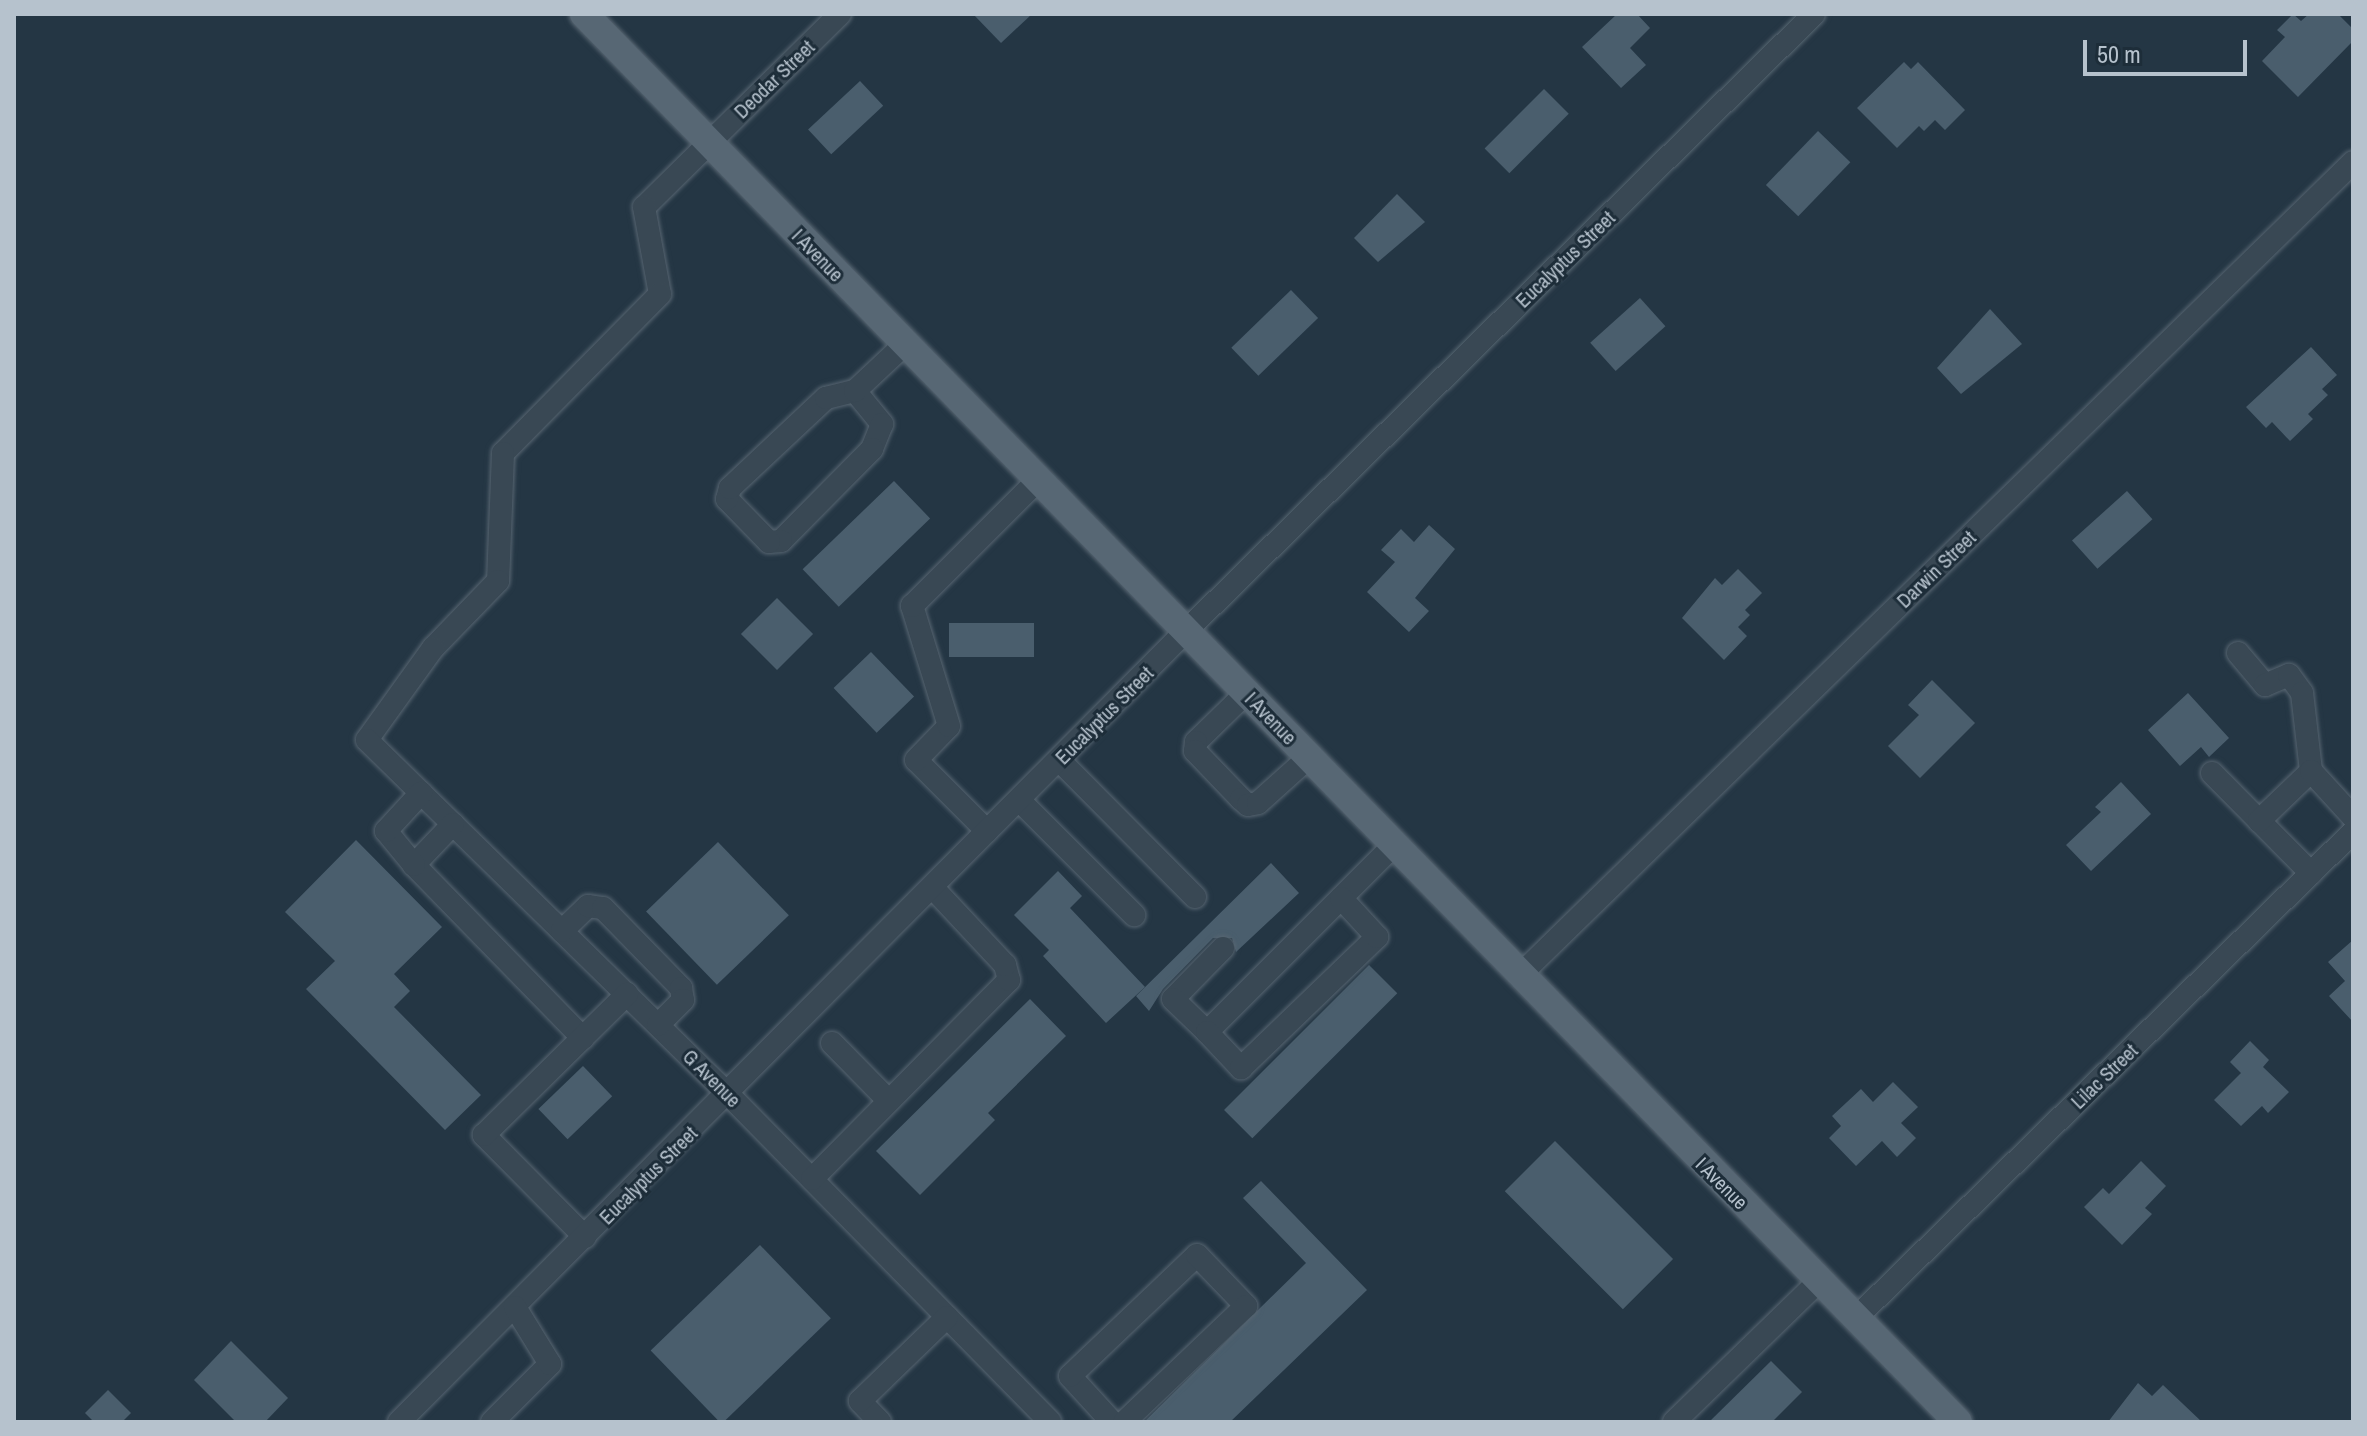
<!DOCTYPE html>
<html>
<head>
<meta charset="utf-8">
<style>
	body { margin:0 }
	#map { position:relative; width:2367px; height:1436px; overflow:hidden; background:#243644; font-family:"Archivo Narrow",sans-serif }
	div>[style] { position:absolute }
	.building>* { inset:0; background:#4a5e6d; transform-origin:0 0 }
	.roads { filter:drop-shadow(0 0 2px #576571) drop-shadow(0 0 2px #576571) }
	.minor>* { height:22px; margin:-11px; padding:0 11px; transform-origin:11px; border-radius:11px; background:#394854 }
	.major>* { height:28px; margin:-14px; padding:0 14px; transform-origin:14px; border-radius:14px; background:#576774 }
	span { translate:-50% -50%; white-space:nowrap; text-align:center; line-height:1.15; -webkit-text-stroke:6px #1d2d39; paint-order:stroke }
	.street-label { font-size:20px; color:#b6c2cd }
	.frame { position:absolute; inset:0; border:16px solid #b6c2cd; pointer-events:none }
	.scale { position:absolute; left:2083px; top:40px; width:164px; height:36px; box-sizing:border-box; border:4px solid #b6c2cd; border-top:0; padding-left:10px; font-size:24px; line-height:28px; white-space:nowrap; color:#b6c2cd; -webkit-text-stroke:6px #1d2d39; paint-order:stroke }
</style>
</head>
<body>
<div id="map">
	<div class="building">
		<div style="clip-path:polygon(973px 14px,1032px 14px,1001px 43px)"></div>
		<div style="clip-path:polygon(1617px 14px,1637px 14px,1650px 28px,1630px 48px,1646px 65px,1621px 88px,1582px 47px)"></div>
		<div style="clip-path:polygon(2293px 14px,2301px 21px,2309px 14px,2338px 14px,2353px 29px,2353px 41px,2298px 97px,2262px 61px,2285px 37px,2277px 30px)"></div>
		<div style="clip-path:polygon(1904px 62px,1911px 69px,1918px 62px,1965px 110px,1945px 130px,1935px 120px,1924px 131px,1919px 126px,1897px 148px,1857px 108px)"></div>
		<div style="left:860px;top:81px;width:34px;height:71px;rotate:47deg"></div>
		<div style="left:1544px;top:89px;width:35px;height:84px;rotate:45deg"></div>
		<div style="left:1818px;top:131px;width:45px;height:75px;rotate:44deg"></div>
		<div style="clip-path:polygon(1397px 194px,1425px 222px,1378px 262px,1354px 238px)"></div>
		<div style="left:1291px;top:290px;width:39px;height:83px;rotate:46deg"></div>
		<div style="left:1640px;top:298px;width:38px;height:67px;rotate:48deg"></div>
		<div style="clip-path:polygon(1990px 309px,2022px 344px,1961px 394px,1937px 368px)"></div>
		<div style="clip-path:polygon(2311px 347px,2337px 375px,2322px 389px,2328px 395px,2308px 414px,2313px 419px,2290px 441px,2272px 422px,2266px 428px,2246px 407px)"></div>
		<div style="left:894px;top:481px;width:52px;height:127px;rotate:46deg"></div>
		<div style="left:2127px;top:491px;width:38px;height:74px;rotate:48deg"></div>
		<div style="clip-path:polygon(1429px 525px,1455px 549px,1415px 598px,1429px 611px,1409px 632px,1367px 592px,1395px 562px,1381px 550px,1401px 529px,1414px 542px)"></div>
		<div style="clip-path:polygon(1738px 569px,1762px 593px,1745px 610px,1750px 615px,1738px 627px,1747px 636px,1724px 660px,1682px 618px,1715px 578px,1722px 585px)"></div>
		<div style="left:777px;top:598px;width:51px;height:51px;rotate:45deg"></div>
		<div style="left:949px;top:623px;width:85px;height:34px"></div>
		<div style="left:871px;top:652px;width:62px;height:52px;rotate:46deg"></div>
		<div style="clip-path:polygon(1932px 680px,1975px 723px,1920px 778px,1888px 746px,1919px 715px,1908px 705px)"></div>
		<div style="clip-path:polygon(2188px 693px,2229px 738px,2209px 757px,2201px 747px,2180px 766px,2148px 730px)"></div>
		<div style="clip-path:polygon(2121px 782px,2151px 814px,2091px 871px,2066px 845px,2101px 812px,2095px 807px)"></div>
		<div style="clip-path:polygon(356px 840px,442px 927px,394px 974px,410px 991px,394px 1007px,481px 1095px,445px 1130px,306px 989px,335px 961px,285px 912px)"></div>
		<div style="left:718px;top:842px;width:102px;height:100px;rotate:46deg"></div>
		<div style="clip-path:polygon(1271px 863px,1299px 893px,1236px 952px,1232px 938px,1213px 938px,1163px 989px,1149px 1011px,1136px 996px)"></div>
		<div style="clip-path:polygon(1058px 871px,1082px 896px,1070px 908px,1145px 987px,1106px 1023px,1043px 956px,1049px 950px,1014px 915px)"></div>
		<div style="clip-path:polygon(2353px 940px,2353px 1022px,2329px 996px,2345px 981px,2328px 962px)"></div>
		<div style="left:1369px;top:965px;width:40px;height:205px;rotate:45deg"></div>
		<div style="clip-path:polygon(1030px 999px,1066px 1036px,988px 1113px,995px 1120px,920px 1195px,876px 1151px)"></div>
		<div style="clip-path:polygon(2250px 1041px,2269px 1060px,2263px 1067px,2289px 1092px,2268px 1113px,2262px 1106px,2241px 1126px,2214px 1100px,2241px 1073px,2230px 1062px)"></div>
		<div style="left:583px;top:1066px;width:42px;height:62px;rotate:46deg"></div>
		<div style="clip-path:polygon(1893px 1082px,1918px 1107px,1901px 1123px,1916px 1138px,1897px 1157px,1882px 1141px,1856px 1166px,1829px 1138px,1841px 1126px,1832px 1116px,1861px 1089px,1873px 1102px)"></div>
		<div style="left:1555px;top:1141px;width:167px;height:71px;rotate:45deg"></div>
		<div style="clip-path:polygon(2141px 1161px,2166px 1186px,2145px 1208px,2152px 1214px,2122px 1245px,2084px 1207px,2103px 1188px,2109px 1194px)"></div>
		<div style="clip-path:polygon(1261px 1181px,1367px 1290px,1230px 1422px,1144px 1422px,1306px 1263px,1243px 1198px)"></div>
		<div style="left:760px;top:1245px;width:102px;height:152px;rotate:46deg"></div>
		<div style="clip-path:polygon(231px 1341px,288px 1398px,265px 1422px,236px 1422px,194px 1380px)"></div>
		<div style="clip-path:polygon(1771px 1361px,1802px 1392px,1772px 1422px,1709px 1422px)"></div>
		<div style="clip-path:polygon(2138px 1383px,2152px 1396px,2163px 1385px,2202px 1422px,2108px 1422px)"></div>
		<div style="clip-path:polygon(108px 1390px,131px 1413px,122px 1422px,94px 1422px,85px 1413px)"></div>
	</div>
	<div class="roads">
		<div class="minor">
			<div style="left:840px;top:14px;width:275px;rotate:135.4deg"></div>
			<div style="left:644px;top:207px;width:88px;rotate:79.6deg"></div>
			<div style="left:660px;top:294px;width:223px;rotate:134.6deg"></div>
			<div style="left:503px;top:453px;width:128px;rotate:92.2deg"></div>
			<div style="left:498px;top:581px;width:93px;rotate:134.1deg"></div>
			<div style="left:433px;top:648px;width:113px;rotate:125.7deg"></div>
			<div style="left:367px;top:740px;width:507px;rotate:44.44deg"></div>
			<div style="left:729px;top:1095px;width:458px;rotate:45.5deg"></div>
			<div style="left:855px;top:391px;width:43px;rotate:50.7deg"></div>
			<div style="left:882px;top:424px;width:27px;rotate:112deg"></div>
			<div style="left:872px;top:449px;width:129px;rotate:134.7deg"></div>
			<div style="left:781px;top:541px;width:12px;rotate:175deg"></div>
			<div style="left:769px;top:542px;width:60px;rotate:-134.3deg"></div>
			<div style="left:727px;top:499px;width:11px;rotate:-75deg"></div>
			<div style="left:730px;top:488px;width:132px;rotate:-43.2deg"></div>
			<div style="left:826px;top:398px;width:30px;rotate:-14deg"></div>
			<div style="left:855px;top:391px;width:69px;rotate:-43.2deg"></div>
			<div style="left:2238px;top:653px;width:42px;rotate:49.8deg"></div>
			<div style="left:2265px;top:685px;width:26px;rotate:-23deg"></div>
			<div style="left:2289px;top:675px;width:22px;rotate:54deg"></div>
			<div style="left:2302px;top:693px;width:79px;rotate:83.4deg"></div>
			<div style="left:1246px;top:693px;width:70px;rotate:135.6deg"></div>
			<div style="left:1196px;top:742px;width:9px;rotate:96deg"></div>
			<div style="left:1195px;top:751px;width:66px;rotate:46.2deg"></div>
			<div style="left:1241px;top:799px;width:9px;rotate:41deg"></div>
			<div style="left:1248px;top:805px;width:10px;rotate:-11deg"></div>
			<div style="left:1258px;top:803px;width:69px;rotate:-42deg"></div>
			<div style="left:1059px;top:760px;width:193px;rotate:45.2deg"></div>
			<div style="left:2212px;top:773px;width:141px;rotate:45.3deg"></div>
			<div style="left:1019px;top:800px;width:163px;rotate:45deg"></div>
			<div style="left:2259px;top:821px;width:72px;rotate:-43.9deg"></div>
			<div style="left:2311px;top:771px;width:62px;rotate:47.6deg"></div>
			<div style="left:453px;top:824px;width:57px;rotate:133.6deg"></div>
			<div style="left:414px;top:865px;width:242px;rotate:45.7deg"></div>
			<div style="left:987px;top:831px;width:100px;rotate:-135deg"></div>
			<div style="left:916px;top:760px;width:47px;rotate:-45.9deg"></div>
			<div style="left:949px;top:726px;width:126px;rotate:-107.1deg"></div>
			<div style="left:912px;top:606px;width:178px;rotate:-45deg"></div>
			<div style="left:414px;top:865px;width:44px;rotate:-129.5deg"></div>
			<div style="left:386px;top:831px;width:52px;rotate:-47.4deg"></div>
			<div style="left:562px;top:931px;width:36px;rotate:-44deg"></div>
			<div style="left:588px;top:906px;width:15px;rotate:8deg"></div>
			<div style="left:603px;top:908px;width:112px;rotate:45.7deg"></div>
			<div style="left:681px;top:988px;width:12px;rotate:81deg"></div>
			<div style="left:683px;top:1000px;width:35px;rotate:135deg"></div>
			<div style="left:1223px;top:948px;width:71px;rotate:134.4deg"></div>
			<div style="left:1173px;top:999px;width:47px;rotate:44.1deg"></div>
			<div style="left:1207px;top:1032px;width:263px;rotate:-45deg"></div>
			<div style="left:1519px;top:976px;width:1165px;rotate:-44.3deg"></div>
			<div style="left:1207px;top:1032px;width:50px;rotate:46.6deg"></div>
			<div style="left:1241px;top:1068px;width:189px;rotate:-43.9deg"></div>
			<div style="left:1377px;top:937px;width:53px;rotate:-132.7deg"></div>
			<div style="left:832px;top:1043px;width:81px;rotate:45.5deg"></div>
			<div style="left:812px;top:1179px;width:280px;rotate:-45.3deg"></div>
			<div style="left:1009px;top:980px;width:16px;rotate:-105deg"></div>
			<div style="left:1005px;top:965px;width:105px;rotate:-133.1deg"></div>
			<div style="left:585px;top:1237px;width:144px;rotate:-134.7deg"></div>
			<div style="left:484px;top:1135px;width:201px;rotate:-44.6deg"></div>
			<div style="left:1855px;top:1319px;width:697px;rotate:-44.36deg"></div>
			<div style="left:399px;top:1422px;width:1116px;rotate:-45.15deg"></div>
			<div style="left:1186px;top:631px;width:880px;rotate:-44.49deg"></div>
			<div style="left:492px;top:1422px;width:82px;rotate:-45deg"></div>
			<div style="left:550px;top:1364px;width:67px;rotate:-121.6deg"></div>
			<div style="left:880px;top:1422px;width:29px;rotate:-134deg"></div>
			<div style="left:860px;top:1401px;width:121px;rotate:-44deg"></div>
			<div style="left:1112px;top:1422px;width:62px;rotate:-132.4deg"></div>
			<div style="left:1070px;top:1376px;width:175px;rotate:-43.6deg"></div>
			<div style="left:1197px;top:1255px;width:71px;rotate:46.1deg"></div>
			<div style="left:1246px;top:1306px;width:168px;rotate:136.4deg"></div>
			<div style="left:1674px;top:1422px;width:202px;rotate:-44.2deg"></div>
		</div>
		<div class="major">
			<div style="left:584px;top:14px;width:1967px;rotate:45.7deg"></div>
		</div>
	</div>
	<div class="street-label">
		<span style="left:774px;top:79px;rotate:-44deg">Deodar Street</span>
		<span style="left:818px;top:255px;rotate:46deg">I Avenue</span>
		<span style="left:1565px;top:259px;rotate:-44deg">Eucalyptus Street</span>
		<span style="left:1936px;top:569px;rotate:-44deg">Darwin Street</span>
		<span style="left:1104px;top:715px;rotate:-45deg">Eucalyptus Street</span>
		<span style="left:1271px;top:718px;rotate:46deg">I Avenue</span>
		<span style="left:2104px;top:1076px;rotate:-44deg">Lilac Street</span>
		<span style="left:712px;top:1078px;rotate:45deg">G Avenue</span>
		<span style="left:648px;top:1175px;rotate:-45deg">Eucalyptus Street</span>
		<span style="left:1722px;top:1183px;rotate:45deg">I Avenue</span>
	</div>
	<div class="frame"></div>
	<div class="scale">50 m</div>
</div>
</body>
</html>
